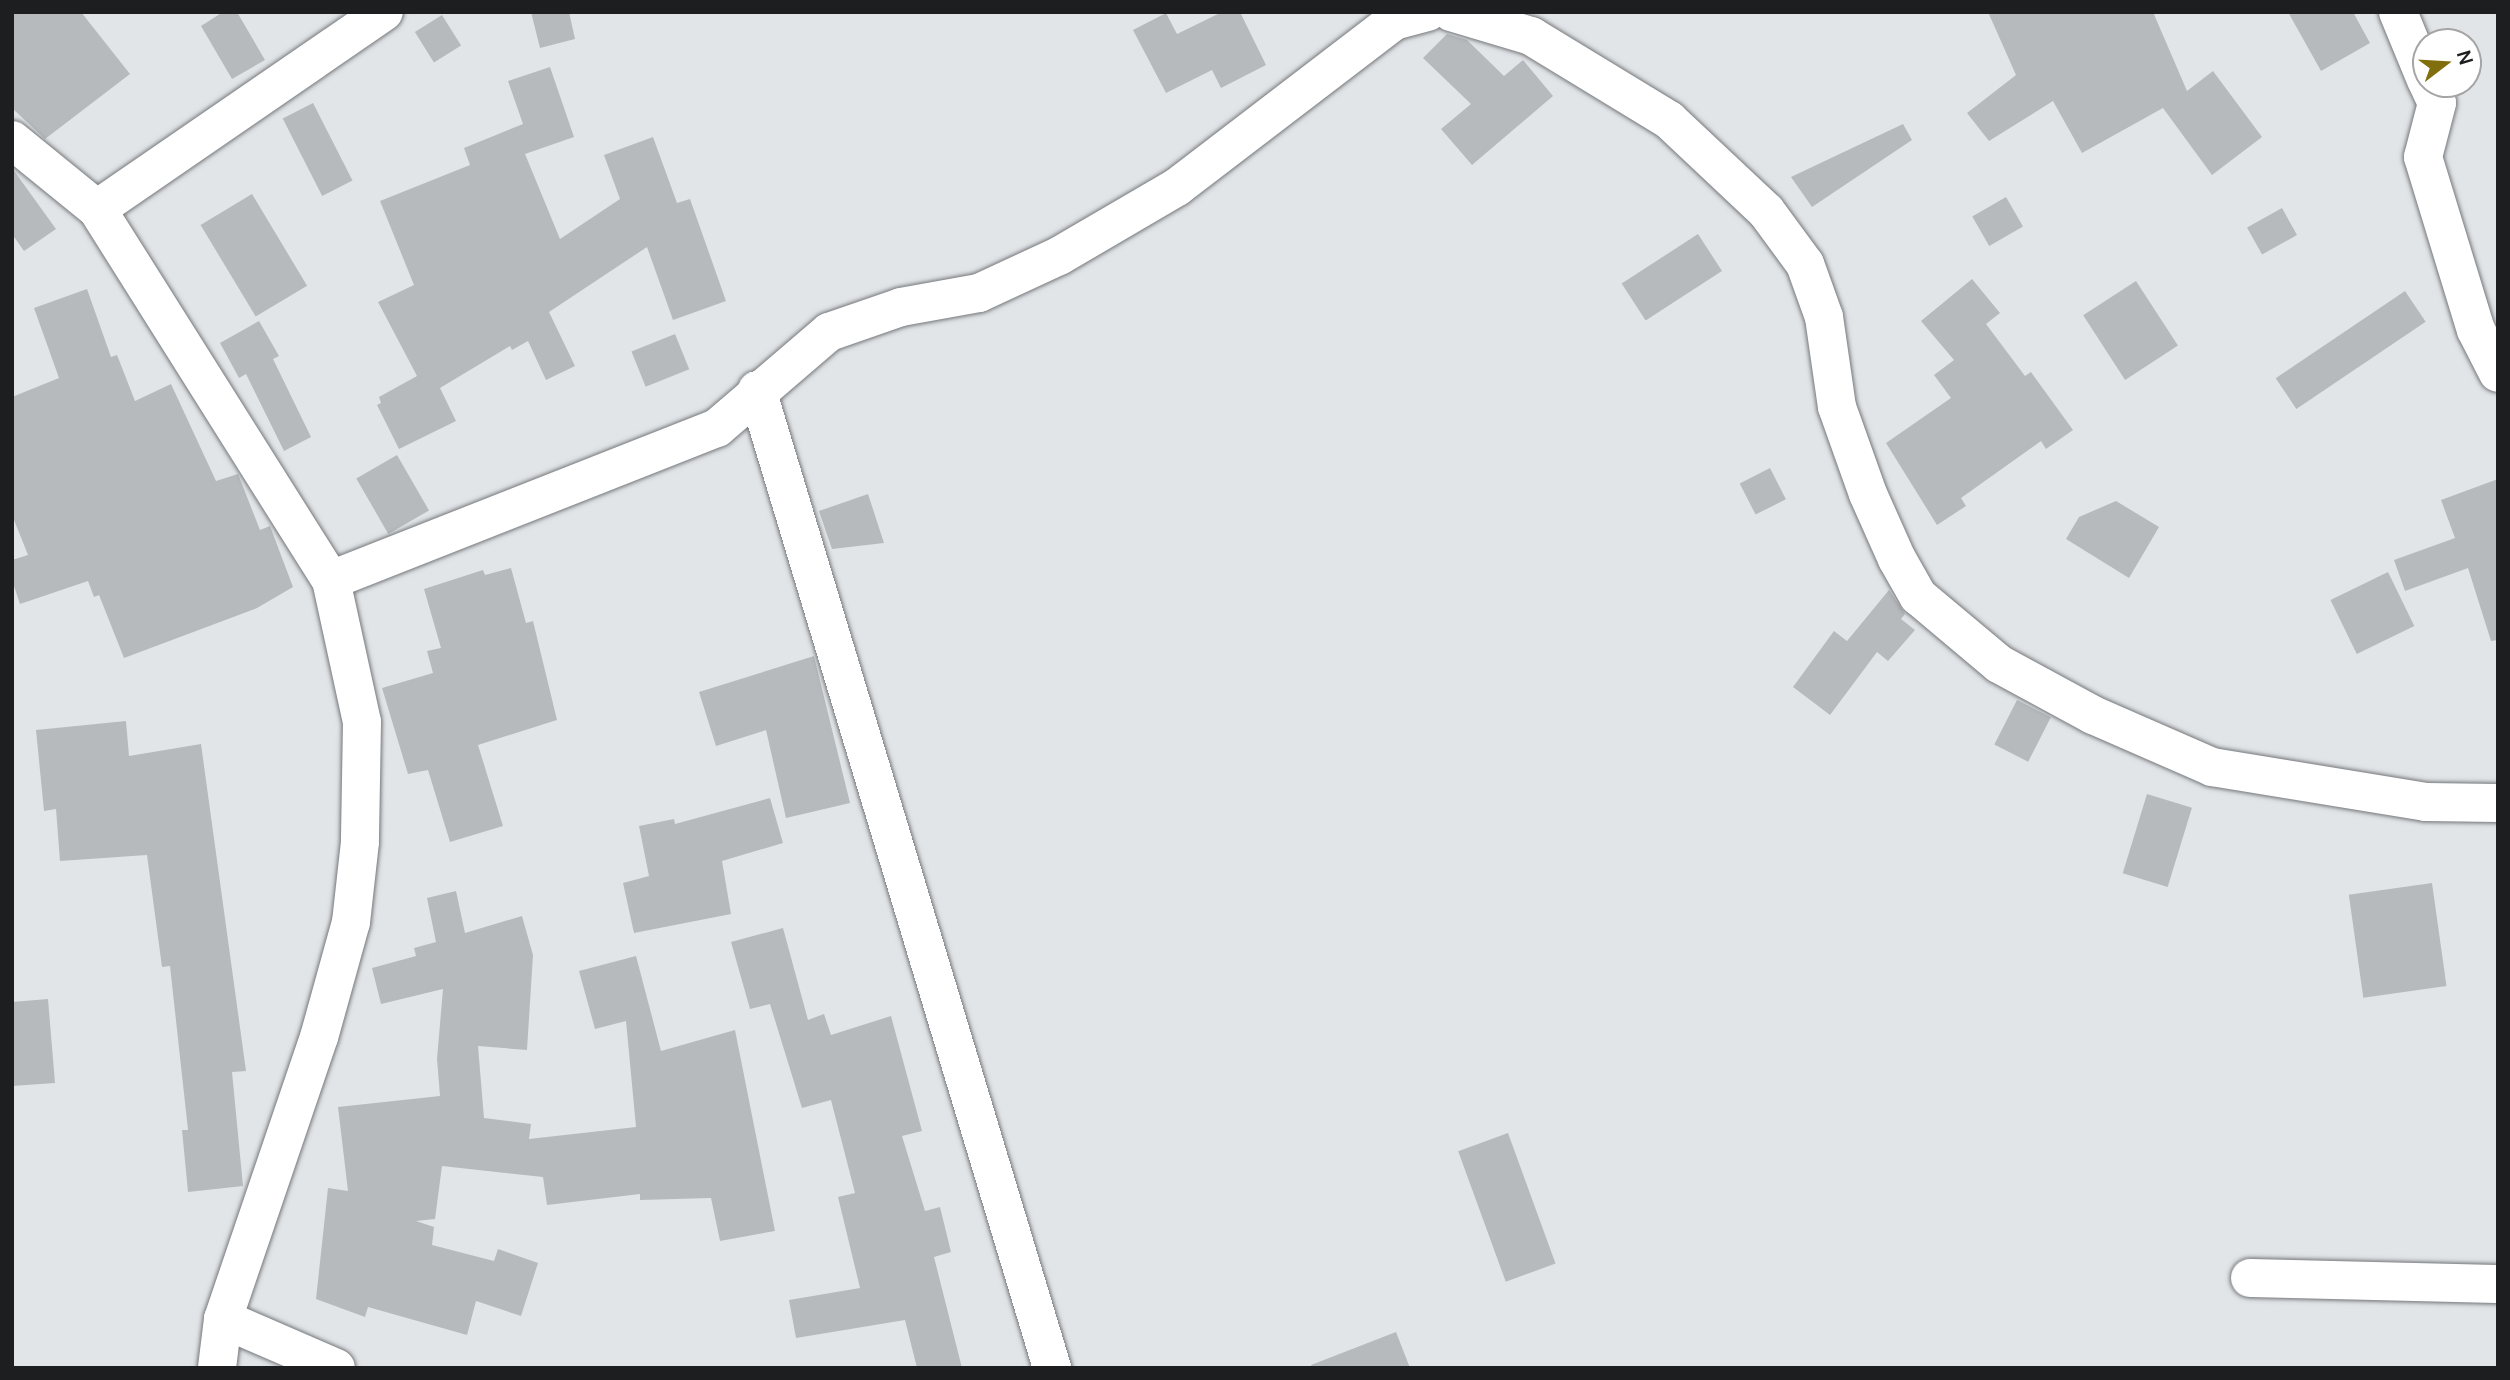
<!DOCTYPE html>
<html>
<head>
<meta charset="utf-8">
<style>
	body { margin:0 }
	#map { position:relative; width:2510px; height:1380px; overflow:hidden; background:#e2e5e8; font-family:Manrope,sans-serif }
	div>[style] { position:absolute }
	.building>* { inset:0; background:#b7babd; transform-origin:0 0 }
	.roads { filter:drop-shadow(0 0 2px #75787b) drop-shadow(0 0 2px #75787b) }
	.minor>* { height:38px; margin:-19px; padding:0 19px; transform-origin:19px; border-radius:19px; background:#fff }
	span { translate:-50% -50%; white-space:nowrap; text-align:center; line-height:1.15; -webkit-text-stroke:6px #fff; paint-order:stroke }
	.frame { position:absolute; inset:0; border:14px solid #1d1e1f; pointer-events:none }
	.north { position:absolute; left:2412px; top:28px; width:70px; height:70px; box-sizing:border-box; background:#fff; border:2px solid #a5a5a5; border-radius:50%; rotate:73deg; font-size:19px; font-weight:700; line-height:28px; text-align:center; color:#1d1e1f }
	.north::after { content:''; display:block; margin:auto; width:24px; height:32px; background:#806f0c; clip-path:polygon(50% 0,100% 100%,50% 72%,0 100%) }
</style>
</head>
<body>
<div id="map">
	<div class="building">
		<div style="clip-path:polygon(12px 12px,81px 12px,130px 74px,45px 139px,12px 108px)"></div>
		<div style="clip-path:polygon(223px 12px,237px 12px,265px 60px,232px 79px,201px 26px)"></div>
		<div style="clip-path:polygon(531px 12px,569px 12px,575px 39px,540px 48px)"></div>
		<div style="clip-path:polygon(1222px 12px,1240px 12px,1266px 65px,1221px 88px,1212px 70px,1166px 93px,1133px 30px,1166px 13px,1177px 34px)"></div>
		<div style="clip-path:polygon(1988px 12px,2153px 12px,2187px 91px,2213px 71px,2262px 137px,2212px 175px,2163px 108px,2082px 153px,2053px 101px,1989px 141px,1967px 113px,2016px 75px)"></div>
		<div style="clip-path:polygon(2288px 12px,2353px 12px,2370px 43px,2321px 71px)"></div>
		<div style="left:442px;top:15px;width:36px;height:32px;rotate:58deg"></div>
		<div style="clip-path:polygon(1447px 34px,1467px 40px,1504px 76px,1523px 60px,1553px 96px,1472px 165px,1441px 129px,1471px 104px,1423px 58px)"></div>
		<div style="clip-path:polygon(550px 67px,574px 137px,525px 154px,560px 239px,620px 199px,604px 155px,653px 137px,677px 203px,690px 199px,726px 301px,673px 320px,647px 247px,549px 312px,575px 366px,546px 380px,528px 341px,512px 350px,510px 346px,440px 388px,456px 421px,399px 449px,377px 405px,381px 403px,379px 397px,417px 376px,378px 302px,414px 285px,380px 201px,470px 165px,464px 148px,523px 124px,508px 81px)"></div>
		<div style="left:313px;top:103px;width:87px;height:34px;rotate:63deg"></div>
		<div style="clip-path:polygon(1903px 124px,1912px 140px,1812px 207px,1791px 177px)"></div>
		<div style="clip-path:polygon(12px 168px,56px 229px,24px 251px,12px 234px)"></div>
		<div style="left:252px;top:194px;width:107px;height:60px;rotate:59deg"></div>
		<div style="left:2006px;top:197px;width:34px;height:39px;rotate:60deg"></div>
		<div style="left:2282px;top:208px;width:31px;height:40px;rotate:61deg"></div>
		<div style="left:1698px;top:234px;width:44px;height:91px;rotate:57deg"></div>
		<div style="clip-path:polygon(1972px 279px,2000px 313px,1986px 324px,2025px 376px,2031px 372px,2073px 430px,2046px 449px,2041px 441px,1961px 498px,1966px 506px,1937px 525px,1886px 443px,1951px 398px,1934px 375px,1954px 360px,1921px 321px)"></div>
		<div style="left:2136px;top:281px;width:77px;height:63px;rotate:57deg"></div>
		<div style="clip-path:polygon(87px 289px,111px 357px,117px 355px,135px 401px,171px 384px,216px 481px,238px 474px,260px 530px,270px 526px,293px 587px,257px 608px,124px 658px,99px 595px,94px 597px,88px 581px,20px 604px,12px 580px,12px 560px,28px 555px,12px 515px,12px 397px,59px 378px,34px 308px)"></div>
		<div style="left:2405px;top:291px;width:37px;height:156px;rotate:56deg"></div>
		<div style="clip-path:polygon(259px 321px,279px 356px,273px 359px,311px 437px,284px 451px,246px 374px,239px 378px,220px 343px)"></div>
		<div style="left:675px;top:334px;width:38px;height:47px;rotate:68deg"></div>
		<div style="left:397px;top:455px;width:64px;height:47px;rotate:60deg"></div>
		<div style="left:1770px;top:468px;width:35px;height:34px;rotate:63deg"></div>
		<div style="clip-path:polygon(2498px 479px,2498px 640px,2491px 641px,2468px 568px,2405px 591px,2394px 560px,2455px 538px,2441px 500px)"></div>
		<div style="clip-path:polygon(868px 494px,884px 543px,832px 549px,819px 511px)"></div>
		<div style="clip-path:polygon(2116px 501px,2159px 527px,2129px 578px,2066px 539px,2079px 517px)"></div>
		<div style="clip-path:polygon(511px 568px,526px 623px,533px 621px,557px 720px,478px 745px,503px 826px,450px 842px,428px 770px,408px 774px,382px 688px,433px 673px,427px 651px,441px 648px,424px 589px,483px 570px,485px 575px)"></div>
		<div style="left:2388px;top:572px;width:60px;height:64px;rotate:64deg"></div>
		<div style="clip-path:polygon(1889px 590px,1905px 614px,1901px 619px,1915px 630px,1888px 661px,1877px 652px,1830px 715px,1793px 687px,1834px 631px,1847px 641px)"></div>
		<div style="clip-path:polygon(814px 656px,850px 803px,786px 818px,766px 730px,716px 746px,699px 692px)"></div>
		<div style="left:2017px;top:700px;width:38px;height:50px;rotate:27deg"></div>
		<div style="clip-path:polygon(126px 721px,129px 756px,201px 744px,246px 1071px,232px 1072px,243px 1186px,188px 1192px,182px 1130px,188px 1130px,170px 966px,162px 967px,147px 855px,60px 861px,56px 809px,44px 811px,36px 730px)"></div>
		<div style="left:2147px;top:794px;width:47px;height:83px;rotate:17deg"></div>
		<div style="clip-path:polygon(770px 798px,783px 843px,722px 861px,731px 914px,634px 933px,623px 883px,649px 876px,639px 826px,674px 819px,675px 824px)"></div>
		<div style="left:2432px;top:883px;width:104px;height:84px;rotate:82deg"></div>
		<div style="clip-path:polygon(456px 891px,465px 933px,522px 916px,533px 955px,527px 1050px,478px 1046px,484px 1118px,531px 1124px,529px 1139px,636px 1127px,626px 1021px,595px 1029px,579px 971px,636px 956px,661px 1051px,735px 1030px,775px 1231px,720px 1241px,711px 1198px,640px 1200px,640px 1194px,547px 1205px,543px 1177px,442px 1166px,435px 1219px,416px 1221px,434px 1227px,432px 1245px,494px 1261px,498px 1249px,538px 1263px,521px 1316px,476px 1301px,467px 1335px,368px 1307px,365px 1317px,316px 1299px,328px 1188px,348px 1191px,338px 1107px,440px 1096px,437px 1059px,443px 989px,381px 1004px,372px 968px,416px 956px,414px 948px,436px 942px,427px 898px)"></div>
		<div style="clip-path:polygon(783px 928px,808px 1020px,824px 1014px,831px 1035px,891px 1016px,922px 1131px,902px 1136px,925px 1211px,940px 1207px,951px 1252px,934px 1257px,962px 1368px,917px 1368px,905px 1320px,796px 1338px,789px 1300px,860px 1288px,838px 1197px,855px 1193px,831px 1100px,802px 1108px,770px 1004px,750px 1009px,731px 942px)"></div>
		<div style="clip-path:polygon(48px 999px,55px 1083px,12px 1086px,12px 1002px)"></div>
		<div style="left:1508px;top:1133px;width:139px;height:53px;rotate:70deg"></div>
		<div style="clip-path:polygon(1396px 1332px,1410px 1368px,1312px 1368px,1311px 1365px)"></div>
	</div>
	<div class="roads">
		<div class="minor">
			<div style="left:1451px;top:12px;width:84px;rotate:16.7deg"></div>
			<div style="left:1531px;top:36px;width:162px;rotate:31.3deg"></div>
			<div style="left:1669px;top:120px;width:133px;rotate:43.2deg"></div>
			<div style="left:1766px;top:211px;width:66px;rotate:53.7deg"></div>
			<div style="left:1805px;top:264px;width:56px;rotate:70.3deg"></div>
			<div style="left:1824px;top:317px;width:91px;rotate:81.8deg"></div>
			<div style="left:1837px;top:407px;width:92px;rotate:70.4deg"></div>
			<div style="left:1868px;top:494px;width:71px;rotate:66deg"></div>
			<div style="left:1897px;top:559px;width:43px;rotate:60.4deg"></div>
			<div style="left:1918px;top:596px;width:106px;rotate:40deg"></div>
			<div style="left:1999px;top:664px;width:107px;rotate:28.5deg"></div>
			<div style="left:2093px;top:715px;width:130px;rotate:23.6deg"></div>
			<div style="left:2212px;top:767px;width:217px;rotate:9.3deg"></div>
			<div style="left:2426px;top:802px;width:72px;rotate:0.8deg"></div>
			<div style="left:2398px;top:12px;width:74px;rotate:67.6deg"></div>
			<div style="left:2428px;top:84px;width:21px;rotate:65deg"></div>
			<div style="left:2437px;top:103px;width:56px;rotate:104.5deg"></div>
			<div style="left:2423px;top:157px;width:181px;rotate:73deg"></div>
			<div style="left:2476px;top:330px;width:48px;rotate:62.9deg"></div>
			<div style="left:12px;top:140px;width:109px;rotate:39.1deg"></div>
			<div style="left:97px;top:209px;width:439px;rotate:57.8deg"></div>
			<div style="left:331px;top:580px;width:145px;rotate:77.7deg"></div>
			<div style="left:362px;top:722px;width:120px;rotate:91deg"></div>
			<div style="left:360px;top:842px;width:81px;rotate:96.4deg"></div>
			<div style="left:351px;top:922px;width:119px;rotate:105.5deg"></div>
			<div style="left:319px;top:1037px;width:298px;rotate:108.8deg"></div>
			<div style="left:223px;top:1319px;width:49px;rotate:97deg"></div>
			<div style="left:97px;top:209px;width:348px;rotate:-34.5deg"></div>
			<div style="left:757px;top:390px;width:1022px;rotate:73.21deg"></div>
			<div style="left:331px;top:580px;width:415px;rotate:-21.5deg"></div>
			<div style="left:717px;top:428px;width:148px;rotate:-40.6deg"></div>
			<div style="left:829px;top:332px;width:76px;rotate:-19.1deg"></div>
			<div style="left:901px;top:307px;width:79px;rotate:-10.2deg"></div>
			<div style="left:979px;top:293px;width:88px;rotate:-24.8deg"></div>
			<div style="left:1059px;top:256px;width:137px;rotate:-30.3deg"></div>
			<div style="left:1177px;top:187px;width:273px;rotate:-37.4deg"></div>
			<div style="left:1394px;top:21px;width:35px;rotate:-15deg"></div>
			<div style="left:2250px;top:1278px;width:248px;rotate:1.4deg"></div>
			<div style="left:223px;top:1319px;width:123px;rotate:23.4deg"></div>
		</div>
	</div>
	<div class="frame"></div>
	<div class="north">N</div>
</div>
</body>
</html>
